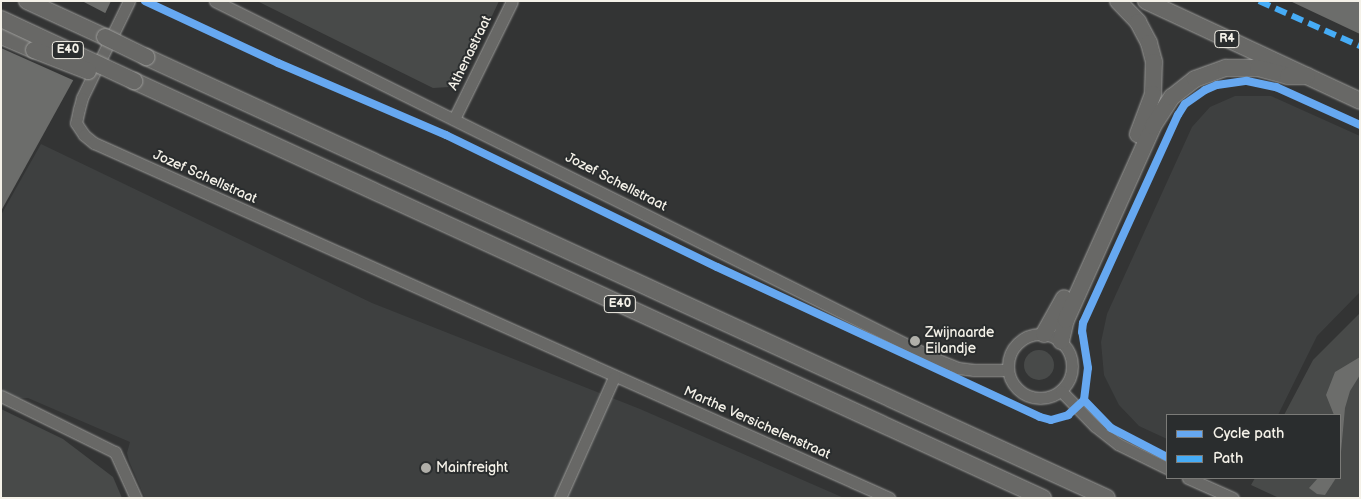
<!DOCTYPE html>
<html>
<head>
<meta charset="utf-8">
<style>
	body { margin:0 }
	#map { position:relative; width:1361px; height:499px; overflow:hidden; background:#333434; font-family:"Balsamiq Sans",sans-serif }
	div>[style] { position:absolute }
	.built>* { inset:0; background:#3e4040 }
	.green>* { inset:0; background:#484a49 }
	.round { border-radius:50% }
	.water>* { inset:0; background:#6c6d6b }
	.pier>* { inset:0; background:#333434 }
	.roads { filter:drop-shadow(0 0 1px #9b9b99) drop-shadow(0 0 1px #9b9b99) }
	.minor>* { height:11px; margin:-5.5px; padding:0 5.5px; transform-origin:5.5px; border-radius:5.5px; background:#686866 }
	.minor>.ring { margin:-5.5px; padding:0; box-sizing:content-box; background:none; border:11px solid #686866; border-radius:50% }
	.highway>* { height:16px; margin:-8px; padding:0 8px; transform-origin:8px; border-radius:8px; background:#686866 }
	.bridges { filter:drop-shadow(0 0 1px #9b9b99) drop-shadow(0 0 1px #9b9b99) }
	.highway-bridge>* { height:16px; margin:-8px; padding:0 8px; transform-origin:8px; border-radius:8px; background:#686866 }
	.quiet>* { height:6px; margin-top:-3px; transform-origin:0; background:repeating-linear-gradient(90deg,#46acf6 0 12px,transparent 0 18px) }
	.cycleway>* { height:8px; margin:-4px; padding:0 4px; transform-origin:4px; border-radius:4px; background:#66a8f1 }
	.dots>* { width:14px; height:14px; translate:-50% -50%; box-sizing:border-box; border:2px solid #2a2d2e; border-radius:50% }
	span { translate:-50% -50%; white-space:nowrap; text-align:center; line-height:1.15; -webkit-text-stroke:4px #2a2d2e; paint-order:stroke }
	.shield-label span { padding:1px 4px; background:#2a2d2e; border:1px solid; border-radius:4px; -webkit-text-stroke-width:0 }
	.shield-label { font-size:12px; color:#f4f1e8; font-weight:700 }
	.street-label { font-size:14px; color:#f4f1e8 }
	.poi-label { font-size:14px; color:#f4f1e8 }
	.left { translate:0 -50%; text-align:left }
	.frame { position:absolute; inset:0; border:2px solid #f4f1e8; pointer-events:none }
	.legend { position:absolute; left:1166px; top:414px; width:175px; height:65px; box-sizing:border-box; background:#2a2d2e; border:1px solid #7b7b78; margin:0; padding:6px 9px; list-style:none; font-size:15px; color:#f4f1e8 }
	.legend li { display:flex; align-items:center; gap:10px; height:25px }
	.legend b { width:25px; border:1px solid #7b7b78 }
</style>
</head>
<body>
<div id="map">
	<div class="built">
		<div style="clip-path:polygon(1235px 96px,1271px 96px,1360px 136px,1360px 292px,1317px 336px,1278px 415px,1167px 415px,1167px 439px,1139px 426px,1119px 405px,1104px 375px,1101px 342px,1107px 314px,1192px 127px,1210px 107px)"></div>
		<div style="clip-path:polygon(41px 144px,372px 303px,640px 409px,844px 498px,145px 498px,129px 461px,127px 453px,130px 442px,28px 398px,1px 399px,1px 215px)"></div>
	</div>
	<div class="green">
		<div style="clip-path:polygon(257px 1px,499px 1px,463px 78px,449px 87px,433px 88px)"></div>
		<div style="clip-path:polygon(1360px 313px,1360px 498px,1279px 498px,1251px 485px,1255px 478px,1340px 478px,1340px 415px,1284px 415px,1313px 360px)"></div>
		<div class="round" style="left:1024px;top:350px;width:30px;height:30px"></div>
		<div style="clip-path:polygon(1px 409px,63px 439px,113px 477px,122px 498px,1px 498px)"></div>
	</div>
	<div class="water">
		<div style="clip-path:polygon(24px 1px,111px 1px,75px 77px,1px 211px,1px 50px)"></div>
		<div style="clip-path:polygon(1290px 1px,1360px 1px,1360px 34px)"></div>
		<div style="clip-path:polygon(1360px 357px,1360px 375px,1350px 391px,1345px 408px,1340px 463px,1340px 415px,1334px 415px,1326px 395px,1335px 372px)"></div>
		<div style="clip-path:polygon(1318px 478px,1336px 478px,1325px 495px,1317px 494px,1309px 488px)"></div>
	</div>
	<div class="pier">
		<div style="clip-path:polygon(21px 1px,82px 1px,107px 14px,75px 81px,1px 48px,1px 43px)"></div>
	</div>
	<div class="roads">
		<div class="minor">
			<div style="left:129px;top:1px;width:108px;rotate:115.9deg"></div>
			<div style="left:82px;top:98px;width:11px;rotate:105deg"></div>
			<div style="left:79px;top:109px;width:14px;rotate:102deg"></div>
			<div style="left:76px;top:123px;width:14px;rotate:56deg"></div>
			<div style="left:84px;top:135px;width:13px;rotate:39deg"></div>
			<div style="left:94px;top:143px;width:871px;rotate:24.06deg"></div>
			<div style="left:215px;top:1px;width:805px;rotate:26.41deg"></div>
			<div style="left:936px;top:359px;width:24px;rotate:22deg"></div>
			<div style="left:958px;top:368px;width:16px;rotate:7deg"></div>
			<div style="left:974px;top:370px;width:34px"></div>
			<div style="left:454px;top:119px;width:131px;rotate:-63.8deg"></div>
			<div class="ring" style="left:1008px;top:334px;width:53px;height:53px"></div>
			<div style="left:1061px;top:391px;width:49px;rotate:45.8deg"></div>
			<div style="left:1095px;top:426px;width:29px;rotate:38deg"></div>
			<div style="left:1118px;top:444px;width:55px;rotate:26.1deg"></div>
			<div style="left:1px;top:396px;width:127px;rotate:26.2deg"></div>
			<div style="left:115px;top:452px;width:51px;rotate:65.5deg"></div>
			<div style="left:1188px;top:478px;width:49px;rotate:24deg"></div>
			<div style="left:560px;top:498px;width:133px;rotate:-65.9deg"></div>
		</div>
		<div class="highway">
			<div style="left:27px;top:1px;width:86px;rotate:24.8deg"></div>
			<div style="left:1118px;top:1px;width:29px;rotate:46deg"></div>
			<div style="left:1138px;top:22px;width:24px;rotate:62deg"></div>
			<div style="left:1149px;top:43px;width:20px;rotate:75deg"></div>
			<div style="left:1154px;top:62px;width:32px;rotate:92deg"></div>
			<div style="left:1153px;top:94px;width:43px;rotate:110.6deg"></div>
			<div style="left:1146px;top:1px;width:236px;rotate:25deg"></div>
			<div style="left:1px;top:36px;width:36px;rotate:23deg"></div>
			<div style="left:146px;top:57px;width:1057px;rotate:24.65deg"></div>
			<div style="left:134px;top:81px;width:1000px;rotate:24.64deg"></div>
			<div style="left:1044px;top:334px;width:41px;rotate:-60.9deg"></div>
			<div style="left:1061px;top:341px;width:22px;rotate:-77deg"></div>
			<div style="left:1066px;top:320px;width:213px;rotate:-65.8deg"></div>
			<div style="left:1153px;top:126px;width:35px;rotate:-57deg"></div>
			<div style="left:1172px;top:97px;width:29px;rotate:-38deg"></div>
			<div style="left:1195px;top:79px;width:33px;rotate:-20deg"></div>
			<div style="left:1226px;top:68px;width:32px"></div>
			<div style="left:1258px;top:68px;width:31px;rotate:15deg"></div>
			<div style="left:1288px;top:76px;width:19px"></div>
		</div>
	</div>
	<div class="bridges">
		<div class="highway-bridge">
			<div style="left:1px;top:19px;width:147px;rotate:25deg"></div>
			<div style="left:105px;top:37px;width:46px;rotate:26deg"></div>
			<div style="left:34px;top:50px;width:58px;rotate:21.3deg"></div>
		</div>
	</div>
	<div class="quiet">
		<div style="left:1259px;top:1px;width:111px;rotate:24deg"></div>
	</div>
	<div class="cycleway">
		<div style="left:145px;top:1px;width:147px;rotate:25deg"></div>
		<div style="left:278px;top:63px;width:183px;rotate:23.2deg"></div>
		<div style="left:446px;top:135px;width:301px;rotate:26deg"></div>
		<div style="left:717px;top:267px;width:356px;rotate:24.9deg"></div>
		<div style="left:1040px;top:417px;width:11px;rotate:15deg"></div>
		<div style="left:1051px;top:420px;width:18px;rotate:-16deg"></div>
		<div style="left:1068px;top:415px;width:22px;rotate:-43deg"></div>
		<div style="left:1084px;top:400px;width:32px;rotate:-83deg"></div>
		<div style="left:1088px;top:368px;width:36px;rotate:-99deg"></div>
		<div style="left:1082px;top:332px;width:9px;rotate:-84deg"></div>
		<div style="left:1083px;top:323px;width:229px;rotate:-65.5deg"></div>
		<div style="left:1178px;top:115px;width:13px;rotate:-58deg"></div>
		<div style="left:1185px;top:104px;width:24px;rotate:-35deg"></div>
		<div style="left:1205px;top:90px;width:13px;rotate:-23deg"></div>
		<div style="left:1217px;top:85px;width:30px;rotate:-8deg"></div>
		<div style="left:1247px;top:81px;width:30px;rotate:12deg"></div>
		<div style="left:1276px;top:87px;width:92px;rotate:24.3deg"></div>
		<div style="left:1084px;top:400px;width:39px;rotate:46deg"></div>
		<div style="left:1111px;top:428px;width:63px;rotate:27.4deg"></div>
	</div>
	<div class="dots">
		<div style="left:915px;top:341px;background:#b0afa9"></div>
		<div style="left:426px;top:468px;background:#b0afa9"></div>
	</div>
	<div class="shield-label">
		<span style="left:1227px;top:39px">R4</span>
		<span style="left:68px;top:50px">E40</span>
		<span style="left:620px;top:304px">E40</span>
	</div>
	<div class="street-label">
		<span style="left:470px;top:53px;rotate:-64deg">Athenastraat</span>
		<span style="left:205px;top:177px;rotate:24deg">Jozef Schellstraat</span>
		<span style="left:616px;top:182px;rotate:27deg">Jozef Schellstraat</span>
		<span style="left:757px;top:423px;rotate:24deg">Marthe Versichelenstraat</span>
	</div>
	<div class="poi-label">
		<span class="left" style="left:925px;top:341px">Zwijnaarde<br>Eilandje</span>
		<span class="left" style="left:436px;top:468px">Mainfreight</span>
	</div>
	<div class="frame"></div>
	<ul class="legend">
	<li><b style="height:6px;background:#66a8f1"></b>Cycle path</li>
	<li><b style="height:6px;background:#46acf6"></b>Path</li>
	</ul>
</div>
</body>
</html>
